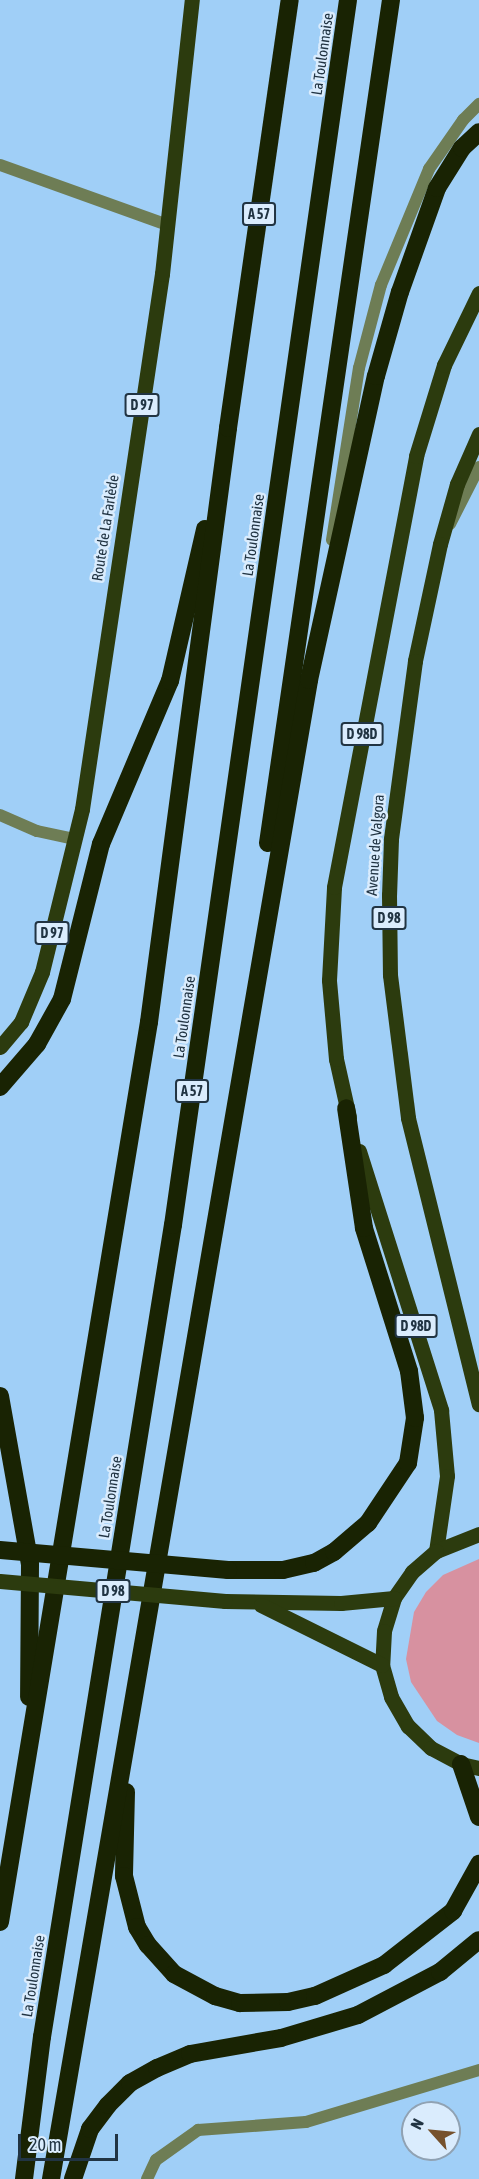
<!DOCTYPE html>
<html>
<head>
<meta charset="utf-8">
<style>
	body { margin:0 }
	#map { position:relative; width:479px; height:2179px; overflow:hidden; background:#a0cff7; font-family:"Asap Condensed",sans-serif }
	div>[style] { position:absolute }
	.green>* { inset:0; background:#d791a0 }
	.service>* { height:12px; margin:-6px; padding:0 6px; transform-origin:6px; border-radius:6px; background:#6e7d55 }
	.minor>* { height:12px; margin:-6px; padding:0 6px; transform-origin:6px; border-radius:6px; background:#6e7d55 }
	.primary>* { height:15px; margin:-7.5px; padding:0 7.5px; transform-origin:7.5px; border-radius:7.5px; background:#2c3b0e }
	.motorway>* { height:18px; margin:-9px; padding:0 9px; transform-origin:9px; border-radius:9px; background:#192303 }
	.primary-bridge>* { height:15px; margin:-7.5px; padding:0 7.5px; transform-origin:7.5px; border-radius:7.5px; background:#2c3b0e }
	.motorway-bridge>* { height:18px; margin:-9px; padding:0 9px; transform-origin:9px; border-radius:9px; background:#192303 }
	span { translate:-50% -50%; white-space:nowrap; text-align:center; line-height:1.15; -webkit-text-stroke:5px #daecfd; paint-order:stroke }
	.shield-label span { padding:2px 4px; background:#daecfd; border:2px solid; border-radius:4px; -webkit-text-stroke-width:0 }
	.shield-label { font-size:14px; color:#213443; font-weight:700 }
	.street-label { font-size:15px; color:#213443 }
	.north { position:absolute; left:401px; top:2101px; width:60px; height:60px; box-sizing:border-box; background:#daecfd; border:2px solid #90a2b3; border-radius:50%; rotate:297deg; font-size:16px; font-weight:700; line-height:24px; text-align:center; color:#213443 }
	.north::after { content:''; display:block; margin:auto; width:21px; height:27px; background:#76512c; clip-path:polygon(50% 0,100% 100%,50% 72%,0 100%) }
	.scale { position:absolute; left:18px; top:2134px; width:100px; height:27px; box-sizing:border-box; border:3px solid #213443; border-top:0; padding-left:8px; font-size:18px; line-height:21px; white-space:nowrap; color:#213443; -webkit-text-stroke:4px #daecfd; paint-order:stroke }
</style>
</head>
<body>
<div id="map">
	<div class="green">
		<div style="clip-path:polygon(479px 1559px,479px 1743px,457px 1735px,437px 1721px,411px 1682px,406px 1659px,414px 1612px,426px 1592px,443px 1575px)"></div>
	</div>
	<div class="service">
		<div style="left:0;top:165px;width:178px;rotate:19.7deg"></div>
		<div style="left:147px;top:2179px;width:21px;rotate:-65deg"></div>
		<div style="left:156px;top:2160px;width:52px;rotate:-35.5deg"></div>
		<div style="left:198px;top:2130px;width:108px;rotate:-4.2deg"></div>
		<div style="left:306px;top:2122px;width:181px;rotate:-16.7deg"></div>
	</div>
	<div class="minor">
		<div style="left:450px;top:524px;width:64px;rotate:-63deg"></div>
		<div style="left:332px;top:540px;width:174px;rotate:-81.1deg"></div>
		<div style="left:359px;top:368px;width:86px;rotate:-75.2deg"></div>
		<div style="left:381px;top:285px;width:126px;rotate:-67.5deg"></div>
		<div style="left:429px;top:169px;width:60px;rotate:-55.2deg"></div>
		<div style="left:463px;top:120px;width:23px;rotate:-45deg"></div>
		<div style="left:0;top:815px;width:40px;rotate:23.4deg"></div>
		<div style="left:37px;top:831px;width:40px;rotate:12deg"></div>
	</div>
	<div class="primary">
		<div style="left:479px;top:434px;width:55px;rotate:113.7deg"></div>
		<div style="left:457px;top:484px;width:62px;rotate:105.8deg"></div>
		<div style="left:440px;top:544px;width:120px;rotate:102.1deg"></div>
		<div style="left:415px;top:661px;width:180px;rotate:97.7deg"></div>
		<div style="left:391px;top:839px;width:56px;rotate:92deg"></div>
		<div style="left:389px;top:895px;width:80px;rotate:89.3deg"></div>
		<div style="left:390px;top:975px;width:144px;rotate:82.8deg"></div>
		<div style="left:408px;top:1118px;width:295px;rotate:76.1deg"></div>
		<div style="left:0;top:1047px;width:33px;rotate:-50deg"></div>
		<div style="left:21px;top:1022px;width:54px;rotate:-67.2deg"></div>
		<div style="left:42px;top:972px;width:168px;rotate:-76.2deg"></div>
		<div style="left:82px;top:809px;width:541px;rotate:-81.5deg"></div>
		<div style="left:162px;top:274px;width:276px;rotate:-83.8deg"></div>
		<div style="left:349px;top:1117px;width:59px;rotate:-102.6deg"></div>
		<div style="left:336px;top:1059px;width:79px;rotate:-95.1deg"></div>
		<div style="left:329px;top:980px;width:93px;rotate:-86.9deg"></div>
		<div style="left:334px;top:887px;width:439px;rotate:-79.2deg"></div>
		<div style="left:416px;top:456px;width:95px;rotate:-72.9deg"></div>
		<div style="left:444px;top:365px;width:80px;rotate:-64.1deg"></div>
		<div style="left:359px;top:1151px;width:272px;rotate:72.4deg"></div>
		<div style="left:441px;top:1410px;width:66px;rotate:84.8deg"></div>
		<div style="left:447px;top:1476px;width:76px;rotate:98.3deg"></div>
		<div style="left:479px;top:1534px;width:46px;rotate:158.4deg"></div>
		<div style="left:436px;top:1551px;width:32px;rotate:139deg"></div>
		<div style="left:412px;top:1572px;width:32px;rotate:125deg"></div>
		<div style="left:394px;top:1598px;width:34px;rotate:107deg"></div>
		<div style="left:384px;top:1631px;width:34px;rotate:93deg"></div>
		<div style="left:382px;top:1665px;width:33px;rotate:74deg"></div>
		<div style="left:391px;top:1697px;width:34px;rotate:60deg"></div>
		<div style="left:408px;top:1726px;width:32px;rotate:44deg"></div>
		<div style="left:431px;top:1748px;width:34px;rotate:28deg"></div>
		<div style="left:461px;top:1764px;width:18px;rotate:13deg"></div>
		<div style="left:225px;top:1601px;width:116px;rotate:1deg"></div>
		<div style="left:341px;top:1603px;width:53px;rotate:-5.4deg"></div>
		<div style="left:261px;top:1605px;width:135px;rotate:26.4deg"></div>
	</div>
	<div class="motorway">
		<div style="left:268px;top:843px;width:852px;rotate:-81.7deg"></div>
		<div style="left:0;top:1087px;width:57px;rotate:-49.3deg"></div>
		<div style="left:37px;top:1044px;width:51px;rotate:-60.9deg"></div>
		<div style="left:62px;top:999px;width:160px;rotate:-75.9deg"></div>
		<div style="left:101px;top:844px;width:177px;rotate:-67.1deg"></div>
		<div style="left:170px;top:681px;width:156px;rotate:-77deg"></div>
		<div style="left:0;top:1396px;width:171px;rotate:79.9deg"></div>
		<div style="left:30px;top:1564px;width:133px;rotate:90.4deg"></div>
		<div style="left:228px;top:1570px;width:55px"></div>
		<div style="left:283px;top:1570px;width:32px;rotate:-13deg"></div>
		<div style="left:314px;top:1563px;width:23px;rotate:-29deg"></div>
		<div style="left:334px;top:1552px;width:45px;rotate:-40.5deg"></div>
		<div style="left:368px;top:1523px;width:72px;rotate:-56.3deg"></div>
		<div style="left:408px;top:1463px;width:46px;rotate:-81.2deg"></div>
		<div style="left:415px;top:1418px;width:47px;rotate:-97.3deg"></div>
		<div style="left:409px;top:1371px;width:150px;rotate:-107.5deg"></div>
		<div style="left:364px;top:1228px;width:121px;rotate:-98.5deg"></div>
		<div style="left:461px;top:1764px;width:56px;rotate:71.2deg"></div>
		<div style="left:126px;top:1792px;width:84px;rotate:91.4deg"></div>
		<div style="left:124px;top:1876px;width:53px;rotate:75.7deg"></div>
		<div style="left:137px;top:1927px;width:21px;rotate:59deg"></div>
		<div style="left:148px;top:1945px;width:39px;rotate:48deg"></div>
		<div style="left:174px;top:1974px;width:47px;rotate:28.2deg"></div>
		<div style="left:215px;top:1996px;width:26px;rotate:16deg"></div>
		<div style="left:240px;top:2003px;width:48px;rotate:-1.2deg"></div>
		<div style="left:288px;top:2002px;width:28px;rotate:-13deg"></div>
		<div style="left:315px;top:1996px;width:76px;rotate:-24.2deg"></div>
		<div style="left:384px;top:1965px;width:88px;rotate:-38deg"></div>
		<div style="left:453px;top:1911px;width:54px;rotate:-61deg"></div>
		<div style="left:0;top:1922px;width:912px;rotate:-80.6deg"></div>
		<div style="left:149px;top:1022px;width:599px;rotate:-82.42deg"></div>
		<div style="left:228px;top:428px;width:432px;rotate:-81.8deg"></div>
		<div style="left:24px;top:2179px;width:143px;rotate:-82.8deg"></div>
		<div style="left:42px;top:2037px;width:822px;rotate:-80.84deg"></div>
		<div style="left:173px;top:1225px;width:1237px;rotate:-81.87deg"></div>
		<div style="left:51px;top:2179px;width:1521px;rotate:-80.23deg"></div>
		<div style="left:309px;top:680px;width:311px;rotate:-77.6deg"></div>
		<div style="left:376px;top:376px;width:87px;rotate:-74.1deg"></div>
		<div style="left:400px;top:292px;width:110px;rotate:-70.4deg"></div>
		<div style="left:437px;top:188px;width:47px;rotate:-58deg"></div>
		<div style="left:462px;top:148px;width:23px;rotate:-43deg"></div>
		<div style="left:73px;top:2179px;width:53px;rotate:-71.2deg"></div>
		<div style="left:90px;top:2129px;width:30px;rotate:-53deg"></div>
		<div style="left:108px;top:2105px;width:31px;rotate:-45deg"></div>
		<div style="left:130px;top:2083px;width:31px;rotate:-29deg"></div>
		<div style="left:157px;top:2068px;width:36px;rotate:-23deg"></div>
		<div style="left:190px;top:2054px;width:92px;rotate:-10deg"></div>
		<div style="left:281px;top:2038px;width:80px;rotate:-16.6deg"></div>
		<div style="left:358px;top:2015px;width:93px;rotate:-27.7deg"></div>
		<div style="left:440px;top:1972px;width:50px;rotate:-39.4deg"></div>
	</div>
	<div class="primary-bridge">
		<div style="left:0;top:1581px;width:226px;rotate:5.1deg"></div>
	</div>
	<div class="motorway-bridge">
		<div style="left:0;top:1550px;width:229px;rotate:5deg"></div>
	</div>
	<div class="shield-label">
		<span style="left:259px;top:214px">A 57</span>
		<span style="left:142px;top:405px">D 97</span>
		<span style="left:362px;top:734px">D 98D</span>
		<span style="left:389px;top:918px">D 98</span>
		<span style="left:52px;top:933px">D 97</span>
		<span style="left:192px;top:1091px">A 57</span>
		<span style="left:416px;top:1326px">D 98D</span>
		<span style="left:113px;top:1591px">D 98</span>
	</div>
	<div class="street-label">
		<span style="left:322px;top:54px;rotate:-82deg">La Toulonnaise</span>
		<span style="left:105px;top:528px;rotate:-81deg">Route de La Farlède</span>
		<span style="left:253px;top:535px;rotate:-82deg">La Toulonnaise</span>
		<span style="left:375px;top:845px;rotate:-86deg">Avenue de Valgora</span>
		<span style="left:184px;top:1017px;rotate:-82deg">La Toulonnaise</span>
		<span style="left:110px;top:1497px;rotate:-81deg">La Toulonnaise</span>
		<span style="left:33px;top:1976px;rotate:-81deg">La Toulonnaise</span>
	</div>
	<div class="north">N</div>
	<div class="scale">20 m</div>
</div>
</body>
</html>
